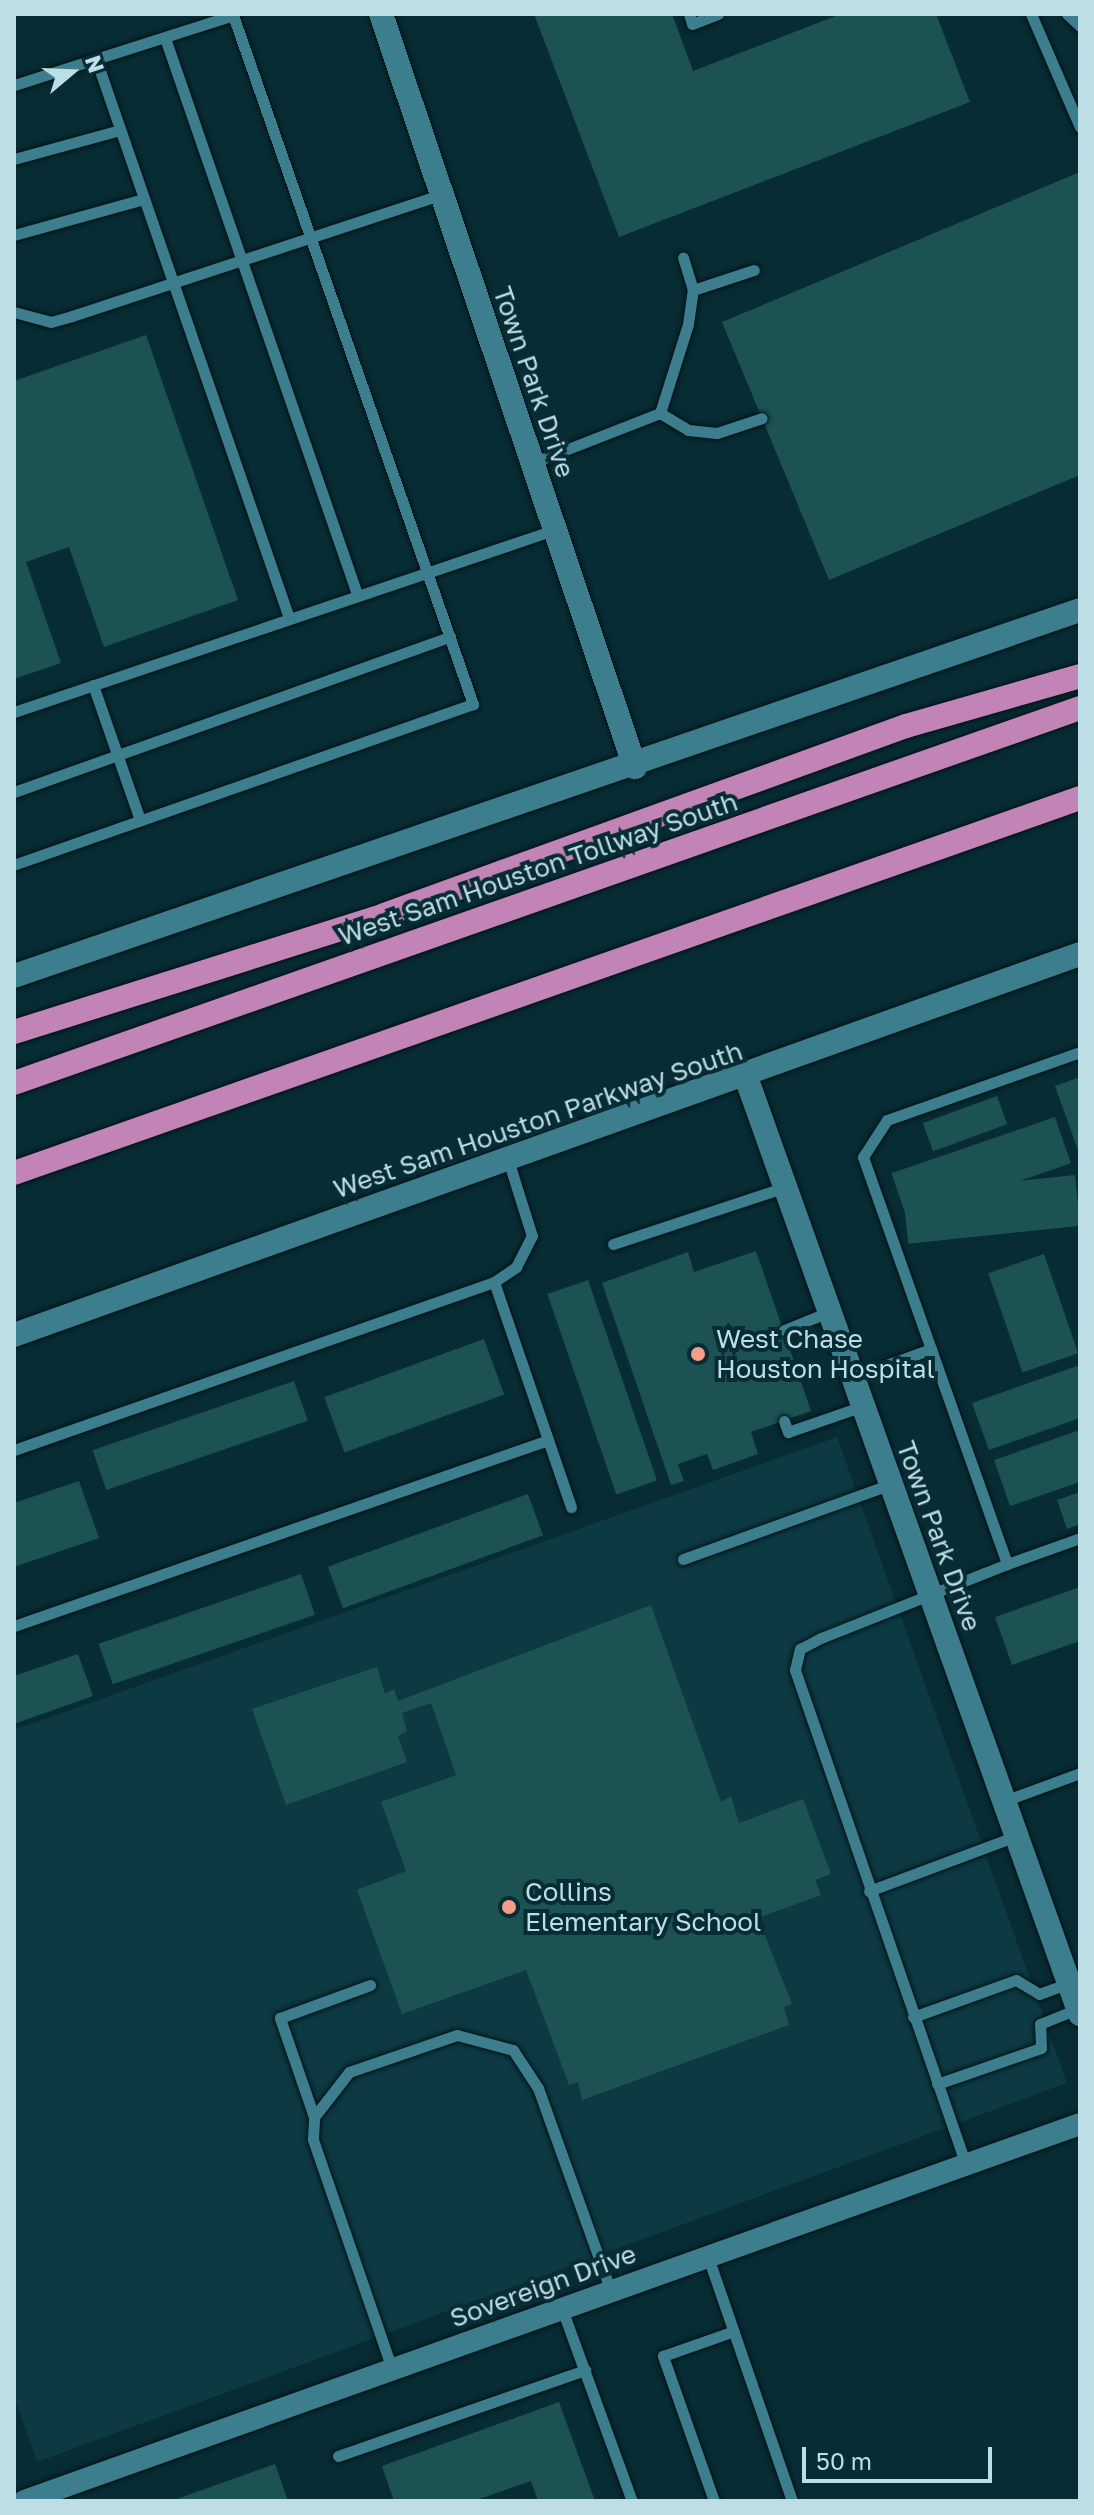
<!DOCTYPE html>
<html>
<head>
<meta charset="utf-8">
<style>
	body { margin:0 }
	#map { position:relative; width:1094px; height:2515px; overflow:hidden; background:#072c33; font-family:"Golos Text",sans-serif }
	div>[style] { position:absolute }
	.built>* { inset:0; background:#0c3942 }
	.building>* { inset:0; background:#1c5252; transform-origin:0 0 }
	.roads { filter:drop-shadow(0 0 2px #011317) drop-shadow(0 0 2px #011317) }
	.lane>* { height:11px; margin:-5.5px; padding:0 5.5px; transform-origin:5.5px; border-radius:5.5px; background:#3c7e8d }
	.street>* { height:22px; margin:-11px; padding:0 11px; transform-origin:11px; border-radius:11px; background:#3c7e8d }
	.secondary>* { height:24px; margin:-12px; padding:0 12px; transform-origin:12px; border-radius:12px; background:#3c7e8d }
	.highway>* { height:24px; margin:-12px; padding:0 12px; transform-origin:12px; border-radius:12px; background:#c284b6 }
	.dots>* { width:22px; height:22px; translate:-50% -50%; box-sizing:border-box; border:4px solid #072c33; border-radius:50% }
	span { translate:-50% -50%; white-space:nowrap; text-align:center; line-height:1.15; -webkit-text-stroke:8px #072c33; paint-order:stroke }
	.street-label { font-size:26px; color:#bedee6 }
	.poi-label { font-size:26px; color:#bedee6 }
	.left { translate:0 -50%; text-align:left }
	.frame { position:absolute; inset:0; border:16px solid #bedee6; pointer-events:none }
	.north { position:absolute; left:32px; top:32px; width:80px; height:80px; -webkit-text-stroke:6px #072c33; paint-order:stroke; rotate:71deg; font-size:22px; font-weight:700; line-height:32px; text-align:center; color:#bedee6 }
	.north::after { content:''; display:block; margin:auto; width:28px; height:36px; background:#bedee6; clip-path:polygon(50% 0,100% 100%,50% 72%,0 100%) }
	.scale { position:absolute; left:802px; top:2447px; width:190px; height:36px; box-sizing:border-box; border:4px solid #bedee6; border-top:0; padding-left:10px; font-size:24px; line-height:28px; white-space:nowrap; color:#bedee6; -webkit-text-stroke:6px #072c33; paint-order:stroke }
</style>
</head>
<body>
<div id="map">
	<div class="built">
		<div style="clip-path:polygon(837px 1437px,1067px 2083px,37px 2462px,14px 2396px,14px 1730px)"></div>
	</div>
	<div class="building">
		<div style="clip-path:polygon(534px 14px,672px 14px,693px 71px,841px 14px,936px 14px,970px 102px,619px 237px)"></div>
		<div style="clip-path:polygon(1080px 172px,1080px 475px,829px 580px,722px 322px)"></div>
		<div style="clip-path:polygon(146px 335px,238px 600px,104px 647px,69px 547px,26px 562px,61px 663px,14px 679px,14px 381px)"></div>
		<div style="clip-path:polygon(1080px 1077px,1080px 1156px,1055px 1086px)"></div>
		<div style="left:997px;top:1096px;width:30px;height:79px;rotate:70deg"></div>
		<div style="left:1055px;top:1117px;width:49px;height:173px;rotate:71deg"></div>
		<div style="left:1075px;top:1175px;width:51px;height:173px;rotate:84deg"></div>
		<div style="clip-path:polygon(756px 1251px,811px 1411px,751px 1432px,758px 1454px,713px 1470px,707px 1454px,678px 1464px,684px 1481px,671px 1485px,602px 1283px,688px 1252px,694px 1272px)"></div>
		<div style="left:1044px;top:1254px;width:105px;height:59px;rotate:71deg"></div>
		<div style="left:588px;top:1280px;width:212px;height:43px;rotate:71deg"></div>
		<div style="left:484px;top:1339px;width:59px;height:170px;rotate:70deg"></div>
		<div style="clip-path:polygon(1080px 1365px,1080px 1418px,989px 1450px,972px 1403px)"></div>
		<div style="left:294px;top:1381px;width:42px;height:213px;rotate:71deg"></div>
		<div style="clip-path:polygon(1080px 1430px,1080px 1482px,1010px 1506px,994px 1460px)"></div>
		<div style="clip-path:polygon(79px 1481px,99px 1538px,14px 1567px,14px 1503px)"></div>
		<div style="clip-path:polygon(1080px 1492px,1080px 1524px,1067px 1529px,1057px 1500px)"></div>
		<div style="left:528px;top:1494px;width:44px;height:213px;rotate:70deg"></div>
		<div style="left:301px;top:1574px;width:43px;height:214px;rotate:71deg"></div>
		<div style="clip-path:polygon(1080px 1587px,1080px 1641px,1012px 1665px,995px 1617px)"></div>
		<div style="clip-path:polygon(651px 1605px,721px 1802px,731px 1796px,739px 1823px,803px 1799px,831px 1874px,815px 1880px,821px 1895px,758px 1918px,792px 2004px,784px 2007px,789px 2025px,582px 2100px,578px 2082px,569px 2085px,526px 1970px,402px 2014px,357px 1890px,406px 1871px,381px 1802px,456px 1775px,431px 1703px,402px 1713px,407px 1731px,398px 1736px,407px 1762px,286px 1805px,252px 1709px,377px 1667px,385px 1694px,394px 1689px,398px 1701px)"></div>
		<div style="clip-path:polygon(78px 1654px,93px 1696px,14px 1724px,14px 1676px)"></div>
		<div style="clip-path:polygon(559px 2402px,595px 2501px,538px 2501px,531px 2481px,474px 2501px,394px 2501px,382px 2466px)"></div>
		<div style="clip-path:polygon(275px 2464px,288px 2501px,171px 2501px)"></div>
	</div>
	<div class="roads">
		<div class="lane">
			<div style="left:689px;top:14px;width:10px;rotate:73deg"></div>
			<div style="left:692px;top:24px;width:28px;rotate:-21deg"></div>
			<div style="left:1031px;top:14px;width:123px;rotate:66.6deg"></div>
			<div style="left:1067px;top:14px;width:18px;rotate:43deg"></div>
			<div style="left:165px;top:38px;width:588px;rotate:70.95deg"></div>
			<div style="left:97px;top:62px;width:588px;rotate:70.95deg"></div>
			<div style="left:14px;top:85px;width:230px;rotate:-17.7deg"></div>
			<div style="left:233px;top:15px;width:730px;rotate:70.8deg"></div>
			<div style="left:473px;top:704px;width:486px;rotate:160.7deg"></div>
			<div style="left:14px;top:159px;width:110px;rotate:-15.3deg"></div>
			<div style="left:14px;top:235px;width:135px;rotate:-15.5deg"></div>
			<div style="left:693px;top:290px;width:64px;rotate:-18.2deg"></div>
			<div style="left:14px;top:312px;width:38px;rotate:15deg"></div>
			<div style="left:51px;top:322px;width:22px;rotate:-16deg"></div>
			<div style="left:72px;top:316px;width:388px;rotate:-18.2deg"></div>
			<div style="left:660px;top:413px;width:33px;rotate:31deg"></div>
			<div style="left:688px;top:430px;width:29px;rotate:6deg"></div>
			<div style="left:717px;top:433px;width:47px;rotate:-18.4deg"></div>
			<div style="left:532px;top:463px;width:137px;rotate:-21.3deg"></div>
			<div style="left:660px;top:413px;width:93px;rotate:-72.5deg"></div>
			<div style="left:688px;top:324px;width:34px;rotate:-82deg"></div>
			<div style="left:693px;top:290px;width:34px;rotate:-107deg"></div>
			<div style="left:93px;top:685px;width:143px;rotate:70.8deg"></div>
			<div style="left:14px;top:712px;width:570px;rotate:-18.63deg"></div>
			<div style="left:14px;top:792px;width:463px;rotate:-19.6deg"></div>
			<div style="left:1080px;top:1052px;width:205px;rotate:160.6deg"></div>
			<div style="left:887px;top:1120px;width:44px;rotate:123deg"></div>
			<div style="left:863px;top:1157px;width:432px;rotate:70.5deg"></div>
			<div style="left:1007px;top:1564px;width:77px;rotate:-19.6deg"></div>
			<div style="left:613px;top:1244px;width:181px;rotate:-18.3deg"></div>
			<div style="left:494px;top:1282px;width:238px;rotate:71.1deg"></div>
			<div style="left:784px;top:1330px;width:48px;rotate:-21.8deg"></div>
			<div style="left:853px;top:1377px;width:83px;rotate:-19.7deg"></div>
			<div style="left:784px;top:1421px;width:12px;rotate:70deg"></div>
			<div style="left:788px;top:1432px;width:79px;rotate:-19.1deg"></div>
			<div style="left:14px;top:1450px;width:509px;rotate:-19.29deg"></div>
			<div style="left:494px;top:1282px;width:27px;rotate:-34deg"></div>
			<div style="left:516px;top:1267px;width:35px;rotate:-63deg"></div>
			<div style="left:532px;top:1236px;width:80px;rotate:-107.5deg"></div>
			<div style="left:683px;top:1559px;width:221px;rotate:-19.8deg"></div>
			<div style="left:14px;top:1626px;width:565px;rotate:-19.2deg"></div>
			<div style="left:1004px;top:1801px;width:81px;rotate:-20.2deg"></div>
			<div style="left:869px;top:1891px;width:157px;rotate:-20.5deg"></div>
			<div style="left:913px;top:2017px;width:109px;rotate:-19.8deg"></div>
			<div style="left:1016px;top:1980px;width:27px;rotate:31deg"></div>
			<div style="left:1039px;top:1994px;width:32px;rotate:-20deg"></div>
			<div style="left:937px;top:2084px;width:110px;rotate:-19.1deg"></div>
			<div style="left:1041px;top:2048px;width:24px;rotate:-92deg"></div>
			<div style="left:1040px;top:2024px;width:40px;rotate:-22deg"></div>
			<div style="left:314px;top:2117px;width:105px;rotate:-109deg"></div>
			<div style="left:280px;top:2018px;width:96px;rotate:-20.1deg"></div>
			<div style="left:966px;top:2165px;width:524px;rotate:-109.06deg"></div>
			<div style="left:795px;top:1670px;width:22px;rotate:-77deg"></div>
			<div style="left:800px;top:1649px;width:24px;rotate:-28deg"></div>
			<div style="left:821px;top:1638px;width:200px;rotate:-21.7deg"></div>
			<div style="left:708px;top:2257px;width:258px;rotate:71deg"></div>
			<div style="left:562px;top:2309px;width:204px;rotate:70deg"></div>
			<div style="left:392px;top:2369px;width:243px;rotate:-109deg"></div>
			<div style="left:313px;top:2139px;width:22px;rotate:-87deg"></div>
			<div style="left:314px;top:2117px;width:57px;rotate:-52.1deg"></div>
			<div style="left:349px;top:2072px;width:114px;rotate:-18.9deg"></div>
			<div style="left:457px;top:2035px;width:58px;rotate:15deg"></div>
			<div style="left:513px;top:2050px;width:45px;rotate:56.7deg"></div>
			<div style="left:538px;top:2088px;width:217px;rotate:70.3deg"></div>
			<div style="left:338px;top:2456px;width:262px;rotate:-19.2deg"></div>
			<div style="left:714px;top:2501px;width:154px;rotate:-109.4deg"></div>
			<div style="left:663px;top:2356px;width:75px;rotate:-19.4deg"></div>
		</div>
		<div class="street">
			<div style="left:24px;top:2501px;width:1121px;rotate:-19.65deg"></div>
		</div>
		<div class="secondary">
			<div style="left:381px;top:14px;width:795px;rotate:71.36deg"></div>
			<div style="left:14px;top:976px;width:1127px;rotate:-18.95deg"></div>
			<div style="left:746px;top:1077px;width:995px;rotate:70.38deg"></div>
			<div style="left:14px;top:1335px;width:1132px;rotate:-19.67deg"></div>
		</div>
		<div class="highway">
			<div style="left:14px;top:1032px;width:388px;rotate:-17.5deg"></div>
			<div style="left:384px;top:915px;width:555px;rotate:-19.9deg"></div>
			<div style="left:906px;top:726px;width:181px;rotate:-16deg"></div>
			<div style="left:14px;top:1083px;width:1130px;rotate:-19.38deg"></div>
			<div style="left:14px;top:1173px;width:1130px;rotate:-19.38deg"></div>
		</div>
	</div>
	<div class="dots">
		<div style="left:698px;top:1354px;background:#f49e89"></div>
		<div style="left:509px;top:1907px;background:#f49e89"></div>
	</div>
	<div class="street-label">
		<span style="left:534px;top:382px;rotate:71deg">Town Park Drive</span>
		<span style="left:538px;top:869px;rotate:-19deg">West Sam Houston Tollway South</span>
		<span style="left:538px;top:1120px;rotate:-19deg">West Sam Houston Parkway South</span>
		<span style="left:939px;top:1536px;rotate:70deg">Town Park Drive</span>
		<span style="left:543px;top:2286px;rotate:-20deg">Sovereign Drive</span>
	</div>
	<div class="poi-label">
		<span class="left" style="left:716px;top:1354px">West Chase<br>Houston Hospital</span>
		<span class="left" style="left:525px;top:1907px">Collins<br>Elementary School</span>
	</div>
	<div class="frame"></div>
	<div class="north">N</div>
	<div class="scale">50 m</div>
</div>
</body>
</html>
